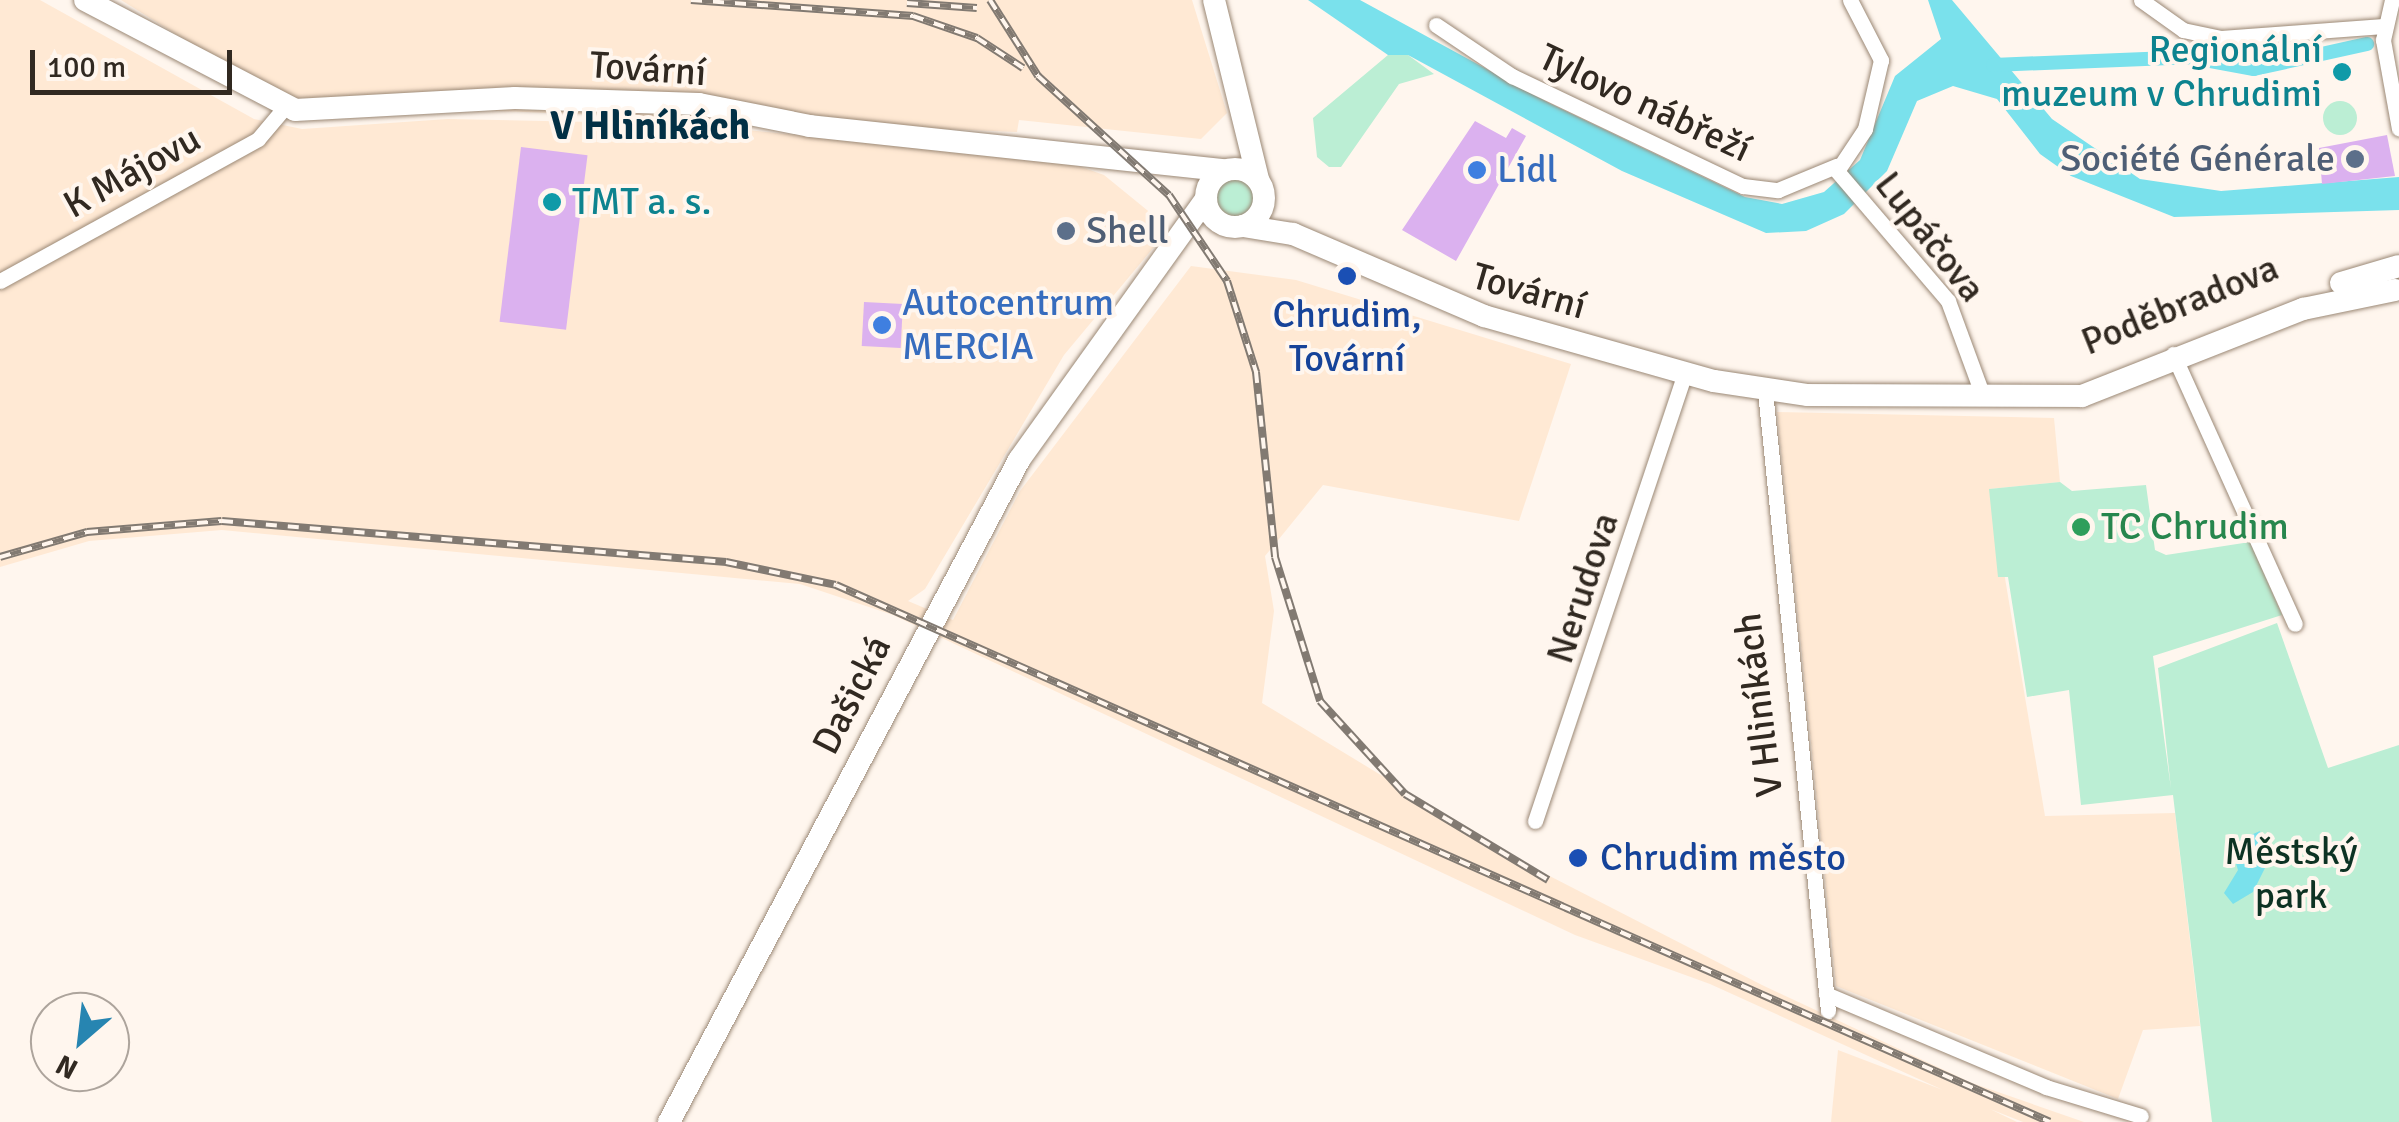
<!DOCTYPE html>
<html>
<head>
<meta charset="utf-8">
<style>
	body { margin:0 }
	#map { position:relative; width:2399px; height:1122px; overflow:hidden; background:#fff6ee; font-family:Signika,sans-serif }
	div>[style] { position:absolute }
	.built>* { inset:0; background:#ffe9d4 }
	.green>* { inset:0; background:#bbeed4 }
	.round { border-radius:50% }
	.water>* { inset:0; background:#7ae1ec }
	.canal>* { height:14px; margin:-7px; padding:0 7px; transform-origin:7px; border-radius:7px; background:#7ae1ec }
	.building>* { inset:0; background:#dbb1ef; transform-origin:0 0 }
	.roads { filter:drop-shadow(0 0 2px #9b8875) drop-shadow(0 0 2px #9b8875) }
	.street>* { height:15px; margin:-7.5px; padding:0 7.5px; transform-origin:7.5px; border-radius:7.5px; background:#fff }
	.secondary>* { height:22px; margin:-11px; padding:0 11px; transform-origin:11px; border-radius:11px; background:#fff }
	.secondary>.ring { margin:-11px; padding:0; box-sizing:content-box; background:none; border:22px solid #fff; border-radius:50% }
	.rail>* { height:8px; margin-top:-4px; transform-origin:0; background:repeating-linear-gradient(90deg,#fff6ee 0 11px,#827a72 0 22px); box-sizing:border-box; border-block:2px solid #827a72 }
	.dots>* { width:28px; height:28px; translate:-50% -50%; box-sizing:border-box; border:5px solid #fff6ee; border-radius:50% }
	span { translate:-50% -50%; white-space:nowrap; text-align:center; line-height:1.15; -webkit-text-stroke:8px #fff6ee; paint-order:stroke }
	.culture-label { font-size:38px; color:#0d838f }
	.right { translate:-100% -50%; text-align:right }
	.left { translate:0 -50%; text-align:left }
	.street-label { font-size:38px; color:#312921 }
	.service-label { font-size:38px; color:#4e5e75 }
	.shop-label { font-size:38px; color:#366cbe }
	.transit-label { font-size:38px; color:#164399 }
	.leisure-label { font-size:38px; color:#27864d }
	.park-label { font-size:38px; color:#0d3223 }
	.neighbourhood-label { font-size:40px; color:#023045; font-weight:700 }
	.north { position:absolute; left:30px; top:992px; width:100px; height:100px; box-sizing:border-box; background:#fff6ee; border:2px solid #ada49c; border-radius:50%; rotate:208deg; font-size:28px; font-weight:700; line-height:40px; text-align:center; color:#312921 }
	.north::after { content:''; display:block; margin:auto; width:35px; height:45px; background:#2785b1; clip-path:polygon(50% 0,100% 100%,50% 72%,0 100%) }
	.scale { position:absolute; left:30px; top:50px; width:202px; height:45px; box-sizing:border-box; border:5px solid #312921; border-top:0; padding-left:12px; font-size:30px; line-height:35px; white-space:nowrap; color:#312921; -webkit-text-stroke:8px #fff6ee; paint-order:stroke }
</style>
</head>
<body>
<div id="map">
	<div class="built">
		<div style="clip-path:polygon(0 0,40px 0,254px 119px,302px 129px,448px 119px,689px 124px,1070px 163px,1104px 175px,1158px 219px,1164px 235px,1064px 355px,925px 589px,908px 601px,953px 620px,1020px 491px,1191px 266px,1296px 280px,1571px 364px,1519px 521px,1323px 485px,1265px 556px,1274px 611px,1262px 703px,1536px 869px,1762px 985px,1972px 1083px,2084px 1122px,2023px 1122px,1990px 1109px,2017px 1122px,1831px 1122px,1838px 1050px,1943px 1090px,1710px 984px,1575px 935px,893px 615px,800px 584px,222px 530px,89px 541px,0 567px)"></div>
		<div style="clip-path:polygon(121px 0,1192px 0,1227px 113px,1201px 139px,1019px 120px,1017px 132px,304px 103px,272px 94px)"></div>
		<div style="clip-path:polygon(1777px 412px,2054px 418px,2060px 482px,1990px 489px,2045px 816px,2175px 813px,2200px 1026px,2143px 1030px,2118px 1099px,1836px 986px)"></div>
	</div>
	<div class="green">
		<div style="clip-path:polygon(1388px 55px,1408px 55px,1434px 74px,1399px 84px,1341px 167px,1329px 167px,1317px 157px,1313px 118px)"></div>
		<div class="round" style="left:2323px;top:101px;width:34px;height:34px"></div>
		<div class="round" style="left:1216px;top:179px;width:38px;height:38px"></div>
		<div style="clip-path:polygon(2060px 482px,2072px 491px,2146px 485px,2155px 550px,2166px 555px,2250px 542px,2282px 615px,2153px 656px,2171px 789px,2158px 668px,2277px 623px,2328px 768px,2399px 745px,2399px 1122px,2212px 1122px,2173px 795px,2081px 805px,2069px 690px,2027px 697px,2008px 577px,1998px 577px,1989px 489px)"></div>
	</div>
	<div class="water">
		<div style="clip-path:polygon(1308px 0,1360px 0,1549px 103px,1745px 197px,1782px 204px,1824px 192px,1860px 160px,1895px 76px,1941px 39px,1928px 0,1952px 0,2052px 119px,2140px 179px,2221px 191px,2399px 177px,2399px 210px,2174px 217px,2071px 176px,2040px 154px,1997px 99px,1953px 86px,1917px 101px,1887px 171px,1844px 214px,1806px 231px,1766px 233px,1622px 171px,1408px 55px,1388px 55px)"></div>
		<div style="clip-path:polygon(2260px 831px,2268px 862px,2253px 892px,2233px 904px,2224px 893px,2238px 870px,2230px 844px)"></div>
	</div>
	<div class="canal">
		<div style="left:1993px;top:65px;width:196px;rotate:-2.3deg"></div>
		<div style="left:2189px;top:57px;width:66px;rotate:10.5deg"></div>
		<div style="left:2254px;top:69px;width:116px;rotate:-12.5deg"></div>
	</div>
	<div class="building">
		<div style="clip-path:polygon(1475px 121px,1506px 138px,1512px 128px,1526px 136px,1456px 261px,1402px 230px)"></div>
		<div style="clip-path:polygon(2387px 135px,2395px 176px,2322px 184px,2319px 148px)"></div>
		<div style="left:521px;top:147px;width:67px;height:176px;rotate:7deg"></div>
		<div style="left:864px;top:302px;width:39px;height:44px;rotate:3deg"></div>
	</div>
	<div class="roads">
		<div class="street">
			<div style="left:1850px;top:0;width:68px;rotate:62.7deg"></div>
			<div style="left:1881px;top:60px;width:71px;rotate:103.1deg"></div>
			<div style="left:1865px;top:129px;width:50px;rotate:123.7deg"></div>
			<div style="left:1837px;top:171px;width:171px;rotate:49.5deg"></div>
			<div style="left:1948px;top:301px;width:101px;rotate:69.8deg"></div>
			<div style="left:2141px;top:0;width:52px;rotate:35.5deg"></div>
			<div style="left:2183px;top:30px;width:39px;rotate:12deg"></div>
			<div style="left:2221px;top:38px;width:163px;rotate:-4.2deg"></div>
			<div style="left:2392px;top:0;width:41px;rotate:102.7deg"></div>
			<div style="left:2383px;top:40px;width:90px;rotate:79.8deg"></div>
			<div style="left:1436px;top:25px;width:92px;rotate:33.9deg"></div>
			<div style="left:1512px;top:76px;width:256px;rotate:25.5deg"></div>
			<div style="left:1743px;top:186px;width:35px;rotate:7deg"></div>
			<div style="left:1778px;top:190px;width:63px;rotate:-22.5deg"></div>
			<div style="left:0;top:281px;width:294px;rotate:-28.8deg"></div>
			<div style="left:258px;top:139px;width:42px;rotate:-49.8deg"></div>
			<div style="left:2173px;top:354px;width:296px;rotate:65.7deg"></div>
			<div style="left:1765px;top:391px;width:623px;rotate:84.2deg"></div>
			<div style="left:1535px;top:821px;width:472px;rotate:-71.5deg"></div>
			<div style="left:1826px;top:994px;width:239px;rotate:22.9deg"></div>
			<div style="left:2046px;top:1087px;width:99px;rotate:17deg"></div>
		</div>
		<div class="secondary">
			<div style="left:85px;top:0;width:237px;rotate:27.6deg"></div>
			<div style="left:295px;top:110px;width:220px;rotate:-3.1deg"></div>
			<div style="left:515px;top:98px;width:184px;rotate:1.9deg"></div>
			<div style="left:699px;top:104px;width:113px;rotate:11.2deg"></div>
			<div style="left:810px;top:126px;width:417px;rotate:6.1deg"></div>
			<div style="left:1214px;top:0;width:184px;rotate:76.2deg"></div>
			<div class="ring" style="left:1206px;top:169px;width:36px;height:36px"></div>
			<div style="left:1243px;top:226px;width:51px;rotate:9.1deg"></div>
			<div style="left:1293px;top:234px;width:208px;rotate:23.2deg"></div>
			<div style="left:1484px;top:316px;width:239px;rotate:15.8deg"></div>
			<div style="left:1714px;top:381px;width:95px;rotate:8.5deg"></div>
			<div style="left:1808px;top:395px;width:274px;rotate:0.2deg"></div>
			<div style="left:2082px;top:396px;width:238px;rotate:-21.5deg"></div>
			<div style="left:2303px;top:309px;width:94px;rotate:-11.7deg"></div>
			<div style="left:2341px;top:283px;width:60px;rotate:-16.3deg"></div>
			<div style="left:669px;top:1122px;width:749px;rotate:-62.13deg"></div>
			<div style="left:1019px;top:460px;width:321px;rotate:-54.4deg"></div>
		</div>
	</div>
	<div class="rail">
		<div style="left:691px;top:0;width:223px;rotate:4.1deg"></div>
		<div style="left:913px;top:16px;width:68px;rotate:19deg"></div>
		<div style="left:977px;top:38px;width:55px;rotate:33.1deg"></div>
		<div style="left:990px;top:0;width:90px;rotate:57.7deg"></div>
		<div style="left:1038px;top:76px;width:177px;rotate:42.3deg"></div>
		<div style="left:1169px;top:195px;width:104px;rotate:56deg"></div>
		<div style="left:1227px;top:281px;width:96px;rotate:72.3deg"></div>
		<div style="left:1256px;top:372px;width:186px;rotate:84.1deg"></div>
		<div style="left:1275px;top:557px;width:151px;rotate:72.6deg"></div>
		<div style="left:1320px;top:701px;width:126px;rotate:47.6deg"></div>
		<div style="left:1405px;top:794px;width:167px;rotate:31deg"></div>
		<div style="left:907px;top:3px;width:70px;rotate:4.1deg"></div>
		<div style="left:0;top:557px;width:91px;rotate:-16deg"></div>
		<div style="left:87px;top:532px;width:135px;rotate:-4.7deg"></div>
		<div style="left:222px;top:521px;width:506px;rotate:4.65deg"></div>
		<div style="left:726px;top:562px;width:112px;rotate:11.8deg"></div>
		<div style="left:836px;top:585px;width:1327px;rotate:23.86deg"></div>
	</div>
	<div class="dots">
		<div style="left:2342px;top:72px;background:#0f9aa8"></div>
		<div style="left:2355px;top:159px;background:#5c6f8a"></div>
		<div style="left:1477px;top:170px;background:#3f7fe0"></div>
		<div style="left:552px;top:202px;background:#0f9aa8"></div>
		<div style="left:1066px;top:231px;background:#5c6f8a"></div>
		<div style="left:1347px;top:276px;background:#1a4fb4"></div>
		<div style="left:882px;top:325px;background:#3f7fe0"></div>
		<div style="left:2081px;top:527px;background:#2e9e5b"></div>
		<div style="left:1578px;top:858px;background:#1a4fb4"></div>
	</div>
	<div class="culture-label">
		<span class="right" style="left:2322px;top:72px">Regionální<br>muzeum v Chrudimi</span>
		<span class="left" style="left:572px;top:202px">TMT a. s.</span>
	</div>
	<div class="street-label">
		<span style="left:648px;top:69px;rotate:4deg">Tovární</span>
		<span style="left:1645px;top:103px;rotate:25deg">Tylovo nábřeží</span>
		<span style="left:132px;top:172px;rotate:-29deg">K Májovu</span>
		<span style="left:1930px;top:237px;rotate:52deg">Lupáčova</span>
		<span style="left:1529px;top:291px;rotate:16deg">Tovární</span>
		<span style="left:2180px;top:305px;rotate:-22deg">Poděbradova</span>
		<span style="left:1583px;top:588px;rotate:-72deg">Nerudova</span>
		<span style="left:852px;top:695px;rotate:-63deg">Dašická</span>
		<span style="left:1759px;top:705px;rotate:-97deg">V Hliníkách</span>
	</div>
	<div class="service-label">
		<span class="right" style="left:2335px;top:159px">Société Générale</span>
		<span class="left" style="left:1086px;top:231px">Shell</span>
	</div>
	<div class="shop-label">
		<span class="left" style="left:1497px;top:170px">Lidl</span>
		<span class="left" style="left:902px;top:325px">Autocentrum<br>MERCIA</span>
	</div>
	<div class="transit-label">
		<span style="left:1347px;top:337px">Chrudim,<br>Tovární</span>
		<span class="left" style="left:1600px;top:858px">Chrudim město</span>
	</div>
	<div class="leisure-label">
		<span class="left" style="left:2101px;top:527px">TC Chrudim</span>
	</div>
	<div class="park-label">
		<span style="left:2291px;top:874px">Městský<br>park</span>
	</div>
	<div class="neighbourhood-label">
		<span style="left:650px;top:126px">V Hliníkách</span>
	</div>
	<div class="north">N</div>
	<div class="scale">100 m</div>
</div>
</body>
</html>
